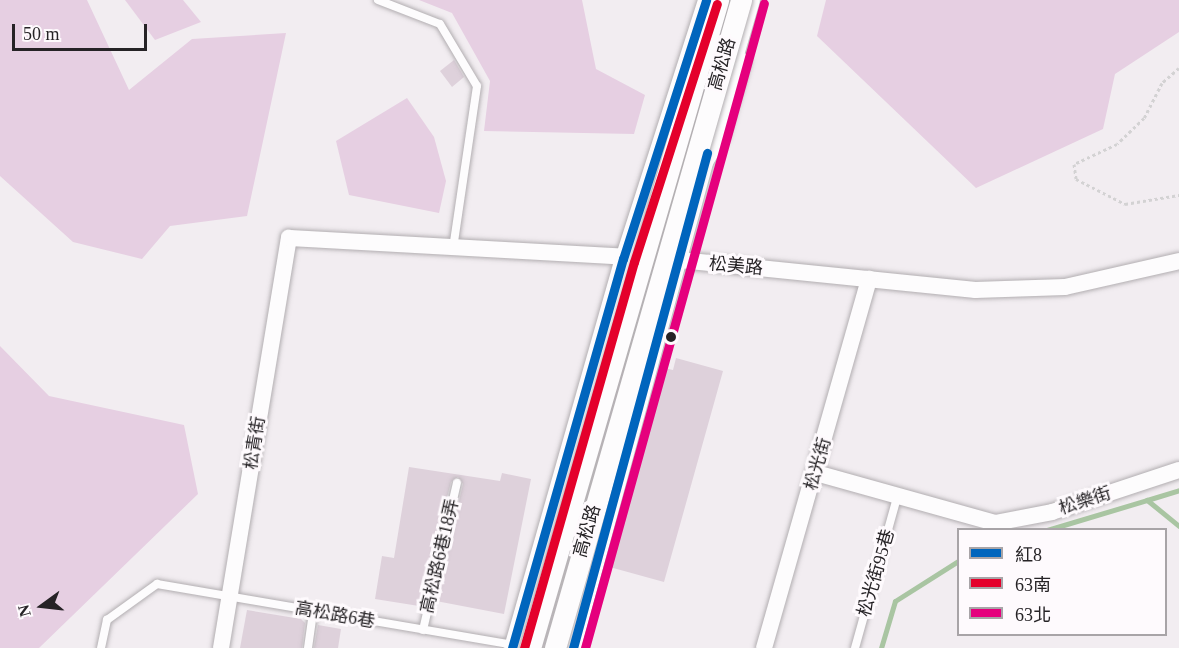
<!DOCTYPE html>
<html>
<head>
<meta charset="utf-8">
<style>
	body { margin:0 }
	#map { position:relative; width:1179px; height:648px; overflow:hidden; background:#f2edf1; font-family:"Times New Roman","Noto Sans TC",serif }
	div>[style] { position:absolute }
	.green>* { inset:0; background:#e6cfe2 }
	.stream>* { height:5px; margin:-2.5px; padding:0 2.5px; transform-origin:2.5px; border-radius:2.5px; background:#a9c5a2 }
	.building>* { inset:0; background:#ded1db }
	.path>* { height:3px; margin-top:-1.5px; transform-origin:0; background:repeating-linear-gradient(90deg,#d3d2d3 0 3px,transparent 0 6px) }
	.roads { filter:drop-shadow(0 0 2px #b2aeb1) drop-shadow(0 0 2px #b2aeb1) }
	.service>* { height:8px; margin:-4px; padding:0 4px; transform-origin:4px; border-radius:4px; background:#fdfcfd }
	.minor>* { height:16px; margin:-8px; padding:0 8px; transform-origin:8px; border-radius:8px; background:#fdfcfd }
	.bridges { filter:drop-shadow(0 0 2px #b2aeb1) drop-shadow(0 0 2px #b2aeb1) }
	.tertiary-bridge>* { height:21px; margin:-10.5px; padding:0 10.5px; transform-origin:10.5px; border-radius:10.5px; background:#fdfcfd }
	.bus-1>* { height:9px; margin:-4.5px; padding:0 4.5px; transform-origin:4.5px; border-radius:4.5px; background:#0065bd }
	.bus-2>* { height:9px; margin:-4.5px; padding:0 4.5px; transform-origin:4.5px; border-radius:4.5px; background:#e4002b }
	.bus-3>* { height:9px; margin:-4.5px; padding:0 4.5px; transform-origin:4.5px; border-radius:4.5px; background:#e5007d }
	.dots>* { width:16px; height:16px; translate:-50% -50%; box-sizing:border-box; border:3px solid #fefafd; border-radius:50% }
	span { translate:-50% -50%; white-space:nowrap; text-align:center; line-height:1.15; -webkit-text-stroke:6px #fefafd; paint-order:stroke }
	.street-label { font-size:18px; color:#262326 }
	.legend { position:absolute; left:957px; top:528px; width:210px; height:108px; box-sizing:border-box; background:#fefafd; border:2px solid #a8a4a7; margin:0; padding:8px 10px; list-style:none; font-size:18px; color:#262326 }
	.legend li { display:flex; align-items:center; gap:12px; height:30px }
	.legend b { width:30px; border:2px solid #a8a4a7 }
	.north { position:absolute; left:12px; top:576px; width:60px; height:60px; -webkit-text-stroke:4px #fefafd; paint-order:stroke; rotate:255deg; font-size:16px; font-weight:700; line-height:24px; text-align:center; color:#262326 }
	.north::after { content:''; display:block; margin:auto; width:21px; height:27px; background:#262326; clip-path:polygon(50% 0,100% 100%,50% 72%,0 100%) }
	.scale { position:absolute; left:12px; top:24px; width:135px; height:27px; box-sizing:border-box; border:3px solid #262326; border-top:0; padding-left:8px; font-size:18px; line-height:21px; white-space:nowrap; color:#262326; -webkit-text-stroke:4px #fefafd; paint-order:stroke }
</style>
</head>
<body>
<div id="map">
	<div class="green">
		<div style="clip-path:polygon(0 0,87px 0,129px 90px,192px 39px,286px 33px,247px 216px,170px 226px,142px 259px,73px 242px,0 176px)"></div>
		<div style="clip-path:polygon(125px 0,183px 0,201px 22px,155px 40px)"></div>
		<div style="clip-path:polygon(419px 0,582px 0,596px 69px,645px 95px,634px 134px,484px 131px,490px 81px,452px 13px)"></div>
		<div style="clip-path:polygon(826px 0,1179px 0,1179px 32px,1115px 74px,1103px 129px,976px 188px,817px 36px)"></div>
		<div style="clip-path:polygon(407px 98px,434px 137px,446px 181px,439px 213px,349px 195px,336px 141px)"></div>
		<div style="clip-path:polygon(0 346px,49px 396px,184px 425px,198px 494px,39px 648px,0 648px)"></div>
	</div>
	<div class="stream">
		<div style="left:1147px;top:500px;width:34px;rotate:-17deg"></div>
		<div style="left:1047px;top:530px;width:104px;rotate:-16.7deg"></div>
		<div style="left:1147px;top:500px;width:41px;rotate:39.1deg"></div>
		<div style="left:881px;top:648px;width:49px;rotate:-73.4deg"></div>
		<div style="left:895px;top:601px;width:75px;rotate:-32.4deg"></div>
	</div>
	<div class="building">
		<div style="clip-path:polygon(454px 60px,464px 77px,452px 87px,440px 71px)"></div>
		<div style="clip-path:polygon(676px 358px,723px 371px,664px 582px,606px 566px,660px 367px,673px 370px)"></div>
		<div style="clip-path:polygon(409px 467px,500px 481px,502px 473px,531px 479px,504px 614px,436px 601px,463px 484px,458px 477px,451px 482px,419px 606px,375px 599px,382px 556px,394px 558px)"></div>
		<div style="clip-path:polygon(247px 610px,301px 619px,305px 623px,302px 648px,240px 648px)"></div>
		<div style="clip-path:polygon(318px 625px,341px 629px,338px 648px,314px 648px)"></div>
	</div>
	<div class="path">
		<div style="left:1179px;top:68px;width:23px;rotate:139deg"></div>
		<div style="left:1162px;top:83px;width:39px;rotate:117deg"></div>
		<div style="left:1144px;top:118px;width:37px;rotate:136deg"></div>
		<div style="left:1117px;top:144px;width:47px;rotate:155.1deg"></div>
		<div style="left:1074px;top:164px;width:15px;rotate:82deg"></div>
		<div style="left:1076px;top:179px;width:55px;rotate:27deg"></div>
		<div style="left:1125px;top:204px;width:55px;rotate:-9.5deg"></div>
	</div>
	<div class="roads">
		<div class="service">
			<div style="left:378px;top:0;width:66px;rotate:21.2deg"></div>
			<div style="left:440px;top:24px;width:72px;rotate:59.2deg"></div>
			<div style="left:477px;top:86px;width:164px;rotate:98.4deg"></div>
			<div style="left:423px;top:630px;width:151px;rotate:-77deg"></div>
			<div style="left:101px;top:648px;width:29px;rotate:-78deg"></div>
			<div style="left:107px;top:620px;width:62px;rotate:-35.8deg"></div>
			<div style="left:157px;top:584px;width:360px;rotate:9.7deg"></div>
			<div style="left:308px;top:648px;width:36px;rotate:-82deg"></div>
			<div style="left:855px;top:648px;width:156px;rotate:-74.4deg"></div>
		</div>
		<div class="minor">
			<div style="left:731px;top:72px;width:75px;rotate:-73.7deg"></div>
			<div style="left:704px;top:164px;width:33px;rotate:-59deg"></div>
			<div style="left:721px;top:136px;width:78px;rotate:-73.7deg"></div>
			<div style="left:816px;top:473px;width:186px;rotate:15.6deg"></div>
			<div style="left:995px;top:523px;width:58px;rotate:-10.9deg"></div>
			<div style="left:1052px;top:512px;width:134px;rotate:-18.3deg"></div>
			<div style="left:221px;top:648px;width:416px;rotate:-80.6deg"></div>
			<div style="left:289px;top:238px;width:392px;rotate:3.2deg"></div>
			<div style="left:680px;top:260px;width:297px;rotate:5.8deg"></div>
			<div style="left:975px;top:290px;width:90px;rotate:-1.9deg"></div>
			<div style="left:1065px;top:287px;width:117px;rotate:-12.8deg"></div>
			<div style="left:512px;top:648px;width:405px;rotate:-74.1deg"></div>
			<div style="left:623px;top:259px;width:272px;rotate:-72.2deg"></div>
			<div style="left:573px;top:648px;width:503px;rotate:-74.77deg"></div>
			<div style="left:764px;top:648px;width:384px;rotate:-74.1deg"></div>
		</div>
	</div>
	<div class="bridges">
		<div class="tertiary-bridge">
			<div style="left:530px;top:648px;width:675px;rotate:-73.82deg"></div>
			<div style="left:555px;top:648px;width:674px;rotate:-73.98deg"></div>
		</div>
	</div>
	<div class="bus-1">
		<div style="left:512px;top:648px;width:405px;rotate:-74.1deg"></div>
		<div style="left:623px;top:259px;width:272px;rotate:-72.2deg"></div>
		<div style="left:573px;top:648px;width:513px;rotate:-74.85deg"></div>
	</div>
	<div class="bus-2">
		<div style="left:524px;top:648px;width:401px;rotate:-74.1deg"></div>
		<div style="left:634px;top:262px;width:271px;rotate:-72.2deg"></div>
	</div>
	<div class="bus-3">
		<div style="left:585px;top:648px;width:669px;rotate:-74.49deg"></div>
	</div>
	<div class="dots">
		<div style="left:671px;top:337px;background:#262326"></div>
	</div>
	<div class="street-label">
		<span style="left:722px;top:64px;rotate:-74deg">高松路</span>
		<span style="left:736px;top:266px;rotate:5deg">松美路</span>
		<span style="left:255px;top:443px;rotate:-81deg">松青街</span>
		<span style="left:818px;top:464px;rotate:-74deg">松光街</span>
		<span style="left:1085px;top:501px;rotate:-18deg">松樂街</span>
		<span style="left:587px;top:531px;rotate:-74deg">高松路</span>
		<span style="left:440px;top:556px;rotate:-77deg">高松路6巷18弄</span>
		<span style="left:876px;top:573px;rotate:-74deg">松光街95巷</span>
		<span style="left:335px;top:615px;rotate:10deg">高松路6巷</span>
	</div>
	<ul class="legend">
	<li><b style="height:8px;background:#0065bd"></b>紅8</li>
	<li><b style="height:8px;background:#e4002b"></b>63南</li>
	<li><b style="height:8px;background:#e5007d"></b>63北</li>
	</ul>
	<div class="north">N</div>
	<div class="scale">50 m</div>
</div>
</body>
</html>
